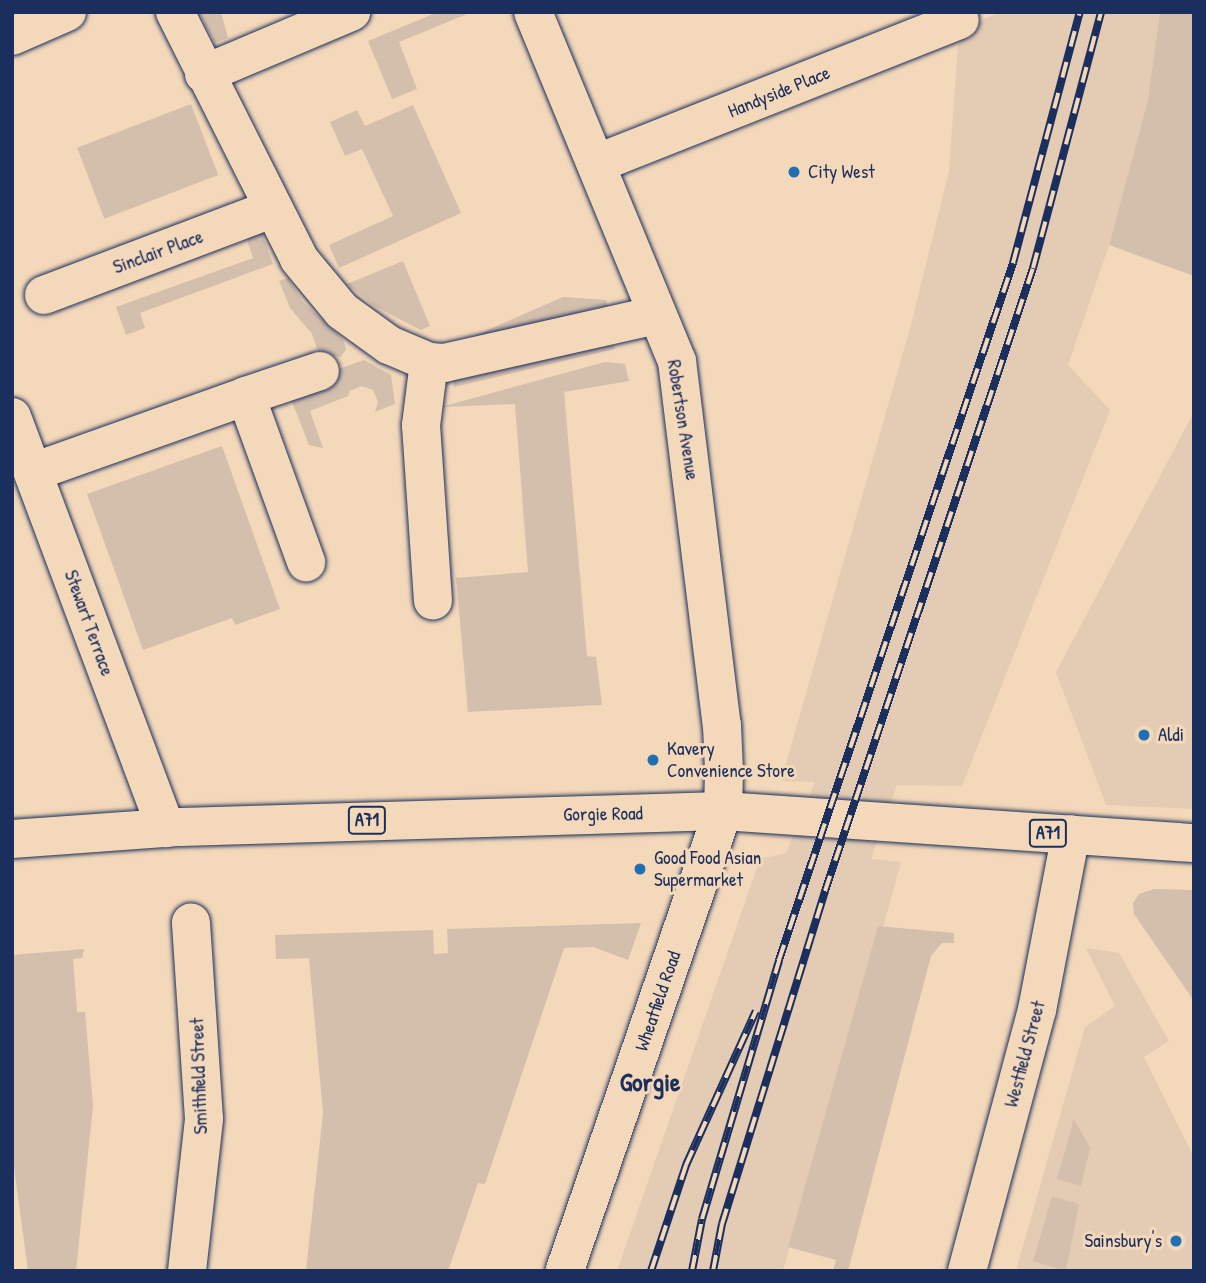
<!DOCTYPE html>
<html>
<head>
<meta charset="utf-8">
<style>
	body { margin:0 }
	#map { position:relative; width:1206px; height:1283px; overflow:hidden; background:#f4d8ba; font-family:"Patrick Hand",sans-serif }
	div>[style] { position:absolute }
	.built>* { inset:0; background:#e4cbb3 }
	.green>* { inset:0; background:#d4bfad; transform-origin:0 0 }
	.roads { filter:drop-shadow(0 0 2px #1b2f5e) drop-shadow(0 0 2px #1b2f5e) }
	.minor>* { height:38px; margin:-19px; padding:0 19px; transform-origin:19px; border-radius:19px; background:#f4d8ba }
	.major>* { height:38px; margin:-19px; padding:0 19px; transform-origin:19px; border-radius:19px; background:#f4d8ba }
	.rail>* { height:8px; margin-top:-4px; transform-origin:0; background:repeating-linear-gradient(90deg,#f4d8ba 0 16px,#1b2f5e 0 32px); box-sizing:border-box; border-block:2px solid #1b2f5e }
	.dots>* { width:19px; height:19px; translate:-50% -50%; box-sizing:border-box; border:4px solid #f4d8ba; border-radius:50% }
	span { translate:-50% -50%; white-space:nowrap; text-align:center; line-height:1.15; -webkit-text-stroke:6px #f4d8ba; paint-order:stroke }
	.shield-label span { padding:2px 5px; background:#f4d8ba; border:2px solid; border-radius:5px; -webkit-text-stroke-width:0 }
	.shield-label { font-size:18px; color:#1b2f5e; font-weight:700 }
	.street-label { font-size:19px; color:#1b2f5e }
	.poi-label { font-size:19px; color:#1b2f5e }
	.left { translate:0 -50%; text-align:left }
	.right { translate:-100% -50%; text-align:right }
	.district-label { font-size:26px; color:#1b2f5e; font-weight:700 }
	.frame { position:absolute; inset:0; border:14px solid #1b2f5e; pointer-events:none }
</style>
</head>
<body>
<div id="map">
	<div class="built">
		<div style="clip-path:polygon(1000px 12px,1160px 12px,1148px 99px,1109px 245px,1068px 365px,1110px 410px,962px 786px,897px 785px,871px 859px,901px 862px,883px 927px,878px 926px,783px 1271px,617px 1271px,760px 859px,786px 853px,815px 782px,781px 781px,912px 321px,949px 171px,959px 31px)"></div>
		<div style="clip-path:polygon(1194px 412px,1194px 809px,1106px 805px,1056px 672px)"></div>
		<div style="clip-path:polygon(1086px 948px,1119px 953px,1169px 1041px,1144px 1057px,1194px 1157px,1194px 1271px,1016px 1271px,1085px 1027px,1115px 1006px)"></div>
	</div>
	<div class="green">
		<div style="clip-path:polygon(198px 12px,221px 12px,228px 38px,215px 43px)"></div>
		<div style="clip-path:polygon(438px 12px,472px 12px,399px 42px,417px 89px,392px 99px,368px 41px)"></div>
		<div style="clip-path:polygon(1160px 12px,1194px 12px,1194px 276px,1109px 245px,1148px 99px)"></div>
		<div style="left:191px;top:104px;width:76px;height:122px;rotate:69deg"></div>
		<div style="clip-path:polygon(413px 105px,461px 213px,339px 268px,329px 245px,393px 216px,362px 149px,345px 156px,330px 122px,357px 110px,365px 126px)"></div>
		<div style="clip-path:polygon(260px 229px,273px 264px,140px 313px,145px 328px,126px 335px,116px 307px,253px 258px,245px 234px)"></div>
		<div style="clip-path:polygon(403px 261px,430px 326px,421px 330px,376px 307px,347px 284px)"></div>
		<div style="clip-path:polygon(288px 278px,303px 302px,343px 339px,346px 349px,341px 357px,319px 354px,312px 334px,290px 308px,279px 281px)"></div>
		<div style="clip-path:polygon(563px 297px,606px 300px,608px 306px,460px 342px)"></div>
		<div style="clip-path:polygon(613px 342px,615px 349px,454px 387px,453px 381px,478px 372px)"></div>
		<div style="clip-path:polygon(364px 360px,391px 375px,395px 404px,375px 412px,378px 402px,373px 390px,361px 386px,350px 391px,348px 396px,310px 411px,323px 448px,309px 445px,291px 399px,330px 372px)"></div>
		<div style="clip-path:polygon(605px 362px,625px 364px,629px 381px,564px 392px,587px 656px,596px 657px,602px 705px,468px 712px,456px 578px,528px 572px,515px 404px,441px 407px)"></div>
		<div style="clip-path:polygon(222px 446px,280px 609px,235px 625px,232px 618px,143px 650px,87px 494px)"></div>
		<div style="clip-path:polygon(1154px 889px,1194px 890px,1194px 1001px,1134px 914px,1133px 903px,1139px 894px)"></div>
		<div style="clip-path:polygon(641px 923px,628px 960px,593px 947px,564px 948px,485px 1184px,478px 1183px,448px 1271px,306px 1271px,323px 1113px,309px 958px,276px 959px,275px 935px,433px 930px,434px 954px,448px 953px,447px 929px)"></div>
		<div style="clip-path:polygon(878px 926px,954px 933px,954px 943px,942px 943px,931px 956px,848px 1271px,833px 1271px,836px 1260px,788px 1247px)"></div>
		<div style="clip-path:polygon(84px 949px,82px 958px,73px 959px,77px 1012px,85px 1012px,93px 1106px,76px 1271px,28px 1271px,12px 1153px,12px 955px)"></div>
		<div style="clip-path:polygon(1074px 1119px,1090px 1148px,1081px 1186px,1057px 1179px)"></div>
		<div style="clip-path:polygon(1052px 1196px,1079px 1204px,1066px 1271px,1033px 1261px)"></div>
	</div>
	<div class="roads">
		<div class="minor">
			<div style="left:175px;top:12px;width:276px;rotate:63.3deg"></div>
			<div style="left:299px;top:259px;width:67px;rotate:50.4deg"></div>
			<div style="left:342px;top:311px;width:58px;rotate:35.9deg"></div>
			<div style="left:389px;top:345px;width:43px;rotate:23deg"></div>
			<div style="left:429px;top:362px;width:15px;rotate:4deg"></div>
			<div style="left:444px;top:363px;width:218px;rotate:-12.7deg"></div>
			<div style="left:533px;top:12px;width:378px;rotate:67.6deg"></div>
			<div style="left:677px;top:361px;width:367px;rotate:83deg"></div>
			<div style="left:722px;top:725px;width:46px;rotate:87.5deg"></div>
			<div style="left:724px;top:771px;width:40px;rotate:91.4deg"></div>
			<div style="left:723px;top:811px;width:486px;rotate:109deg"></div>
			<div style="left:12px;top:36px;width:60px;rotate:-23.6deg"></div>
			<div style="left:204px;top:74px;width:160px;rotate:-22.9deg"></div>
			<div style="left:598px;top:163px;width:389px;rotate:-21.6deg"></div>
			<div style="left:44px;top:295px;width:244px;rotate:-20.7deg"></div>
			<div style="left:429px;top:362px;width:64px;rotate:97.2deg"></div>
			<div style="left:421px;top:425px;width:176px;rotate:86.1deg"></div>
			<div style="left:246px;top:396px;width:78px;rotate:-18.7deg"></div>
			<div style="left:12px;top:417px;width:439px;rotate:69.5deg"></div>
			<div style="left:33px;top:472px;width:226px;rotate:-19.6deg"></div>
			<div style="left:246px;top:396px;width:177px;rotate:70.1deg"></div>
			<div style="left:187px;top:1271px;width:153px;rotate:-83.6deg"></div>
			<div style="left:204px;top:1119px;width:197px;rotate:-93.8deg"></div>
			<div style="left:967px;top:1271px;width:270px;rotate:-75deg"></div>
			<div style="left:1037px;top:1010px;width:179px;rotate:-79.1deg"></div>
		</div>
		<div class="major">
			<div style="left:12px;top:839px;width:169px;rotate:-4.1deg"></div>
			<div style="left:181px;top:827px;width:542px;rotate:-1.69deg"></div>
			<div style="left:723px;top:811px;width:472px;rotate:3.9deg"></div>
		</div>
	</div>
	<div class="rail">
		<div style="left:651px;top:1271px;width:112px;rotate:-71.7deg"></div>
		<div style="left:686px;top:1165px;width:169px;rotate:-65.6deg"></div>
		<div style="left:692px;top:1271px;width:53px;rotate:-79.1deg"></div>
		<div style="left:702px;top:1219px;width:270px;rotate:-73.4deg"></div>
		<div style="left:779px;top:960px;width:735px;rotate:-71.44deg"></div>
		<div style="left:1013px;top:263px;width:260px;rotate:-75.1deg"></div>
		<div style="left:713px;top:1271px;width:48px;rotate:-79.2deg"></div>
		<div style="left:722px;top:1224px;width:349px;rotate:-72.8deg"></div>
		<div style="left:825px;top:891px;width:657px;rotate:-71.54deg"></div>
		<div style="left:1033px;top:268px;width:265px;rotate:-75.1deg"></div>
	</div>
	<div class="dots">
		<div style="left:794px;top:172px;background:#1f6fb2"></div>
		<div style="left:1144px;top:735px;background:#1f6fb2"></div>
		<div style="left:653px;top:760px;background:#1f6fb2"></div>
		<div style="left:640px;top:869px;background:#1f6fb2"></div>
		<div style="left:1176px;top:1241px;background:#1f6fb2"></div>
	</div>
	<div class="shield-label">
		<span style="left:367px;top:820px">A71</span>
		<span style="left:1048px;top:833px">A71</span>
	</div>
	<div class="street-label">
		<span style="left:779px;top:92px;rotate:-22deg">Handyside Place</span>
		<span style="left:158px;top:252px;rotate:-20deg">Sinclair Place</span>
		<span style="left:683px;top:420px;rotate:81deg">Robertson Avenue</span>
		<span style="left:89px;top:623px;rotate:70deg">Stewart Terrace</span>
		<span style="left:603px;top:814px;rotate:-1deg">Gorgie Road</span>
		<span style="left:658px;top:1001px;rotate:-71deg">Wheatfield Road</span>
		<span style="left:1025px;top:1054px;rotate:-75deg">Westfield Street</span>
		<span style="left:199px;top:1076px;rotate:-92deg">Smithfield Street</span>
	</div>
	<div class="poi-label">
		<span class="left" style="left:808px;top:172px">City West</span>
		<span class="left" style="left:1158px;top:735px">Aldi</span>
		<span class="left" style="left:667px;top:760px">Kavery<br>Convenience Store</span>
		<span class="left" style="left:654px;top:869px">Good Food Asian<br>Supermarket</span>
		<span class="right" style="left:1162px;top:1241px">Sainsbury's</span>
	</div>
	<div class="district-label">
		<span style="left:650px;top:1082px">Gorgie</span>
	</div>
	<div class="frame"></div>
</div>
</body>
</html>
